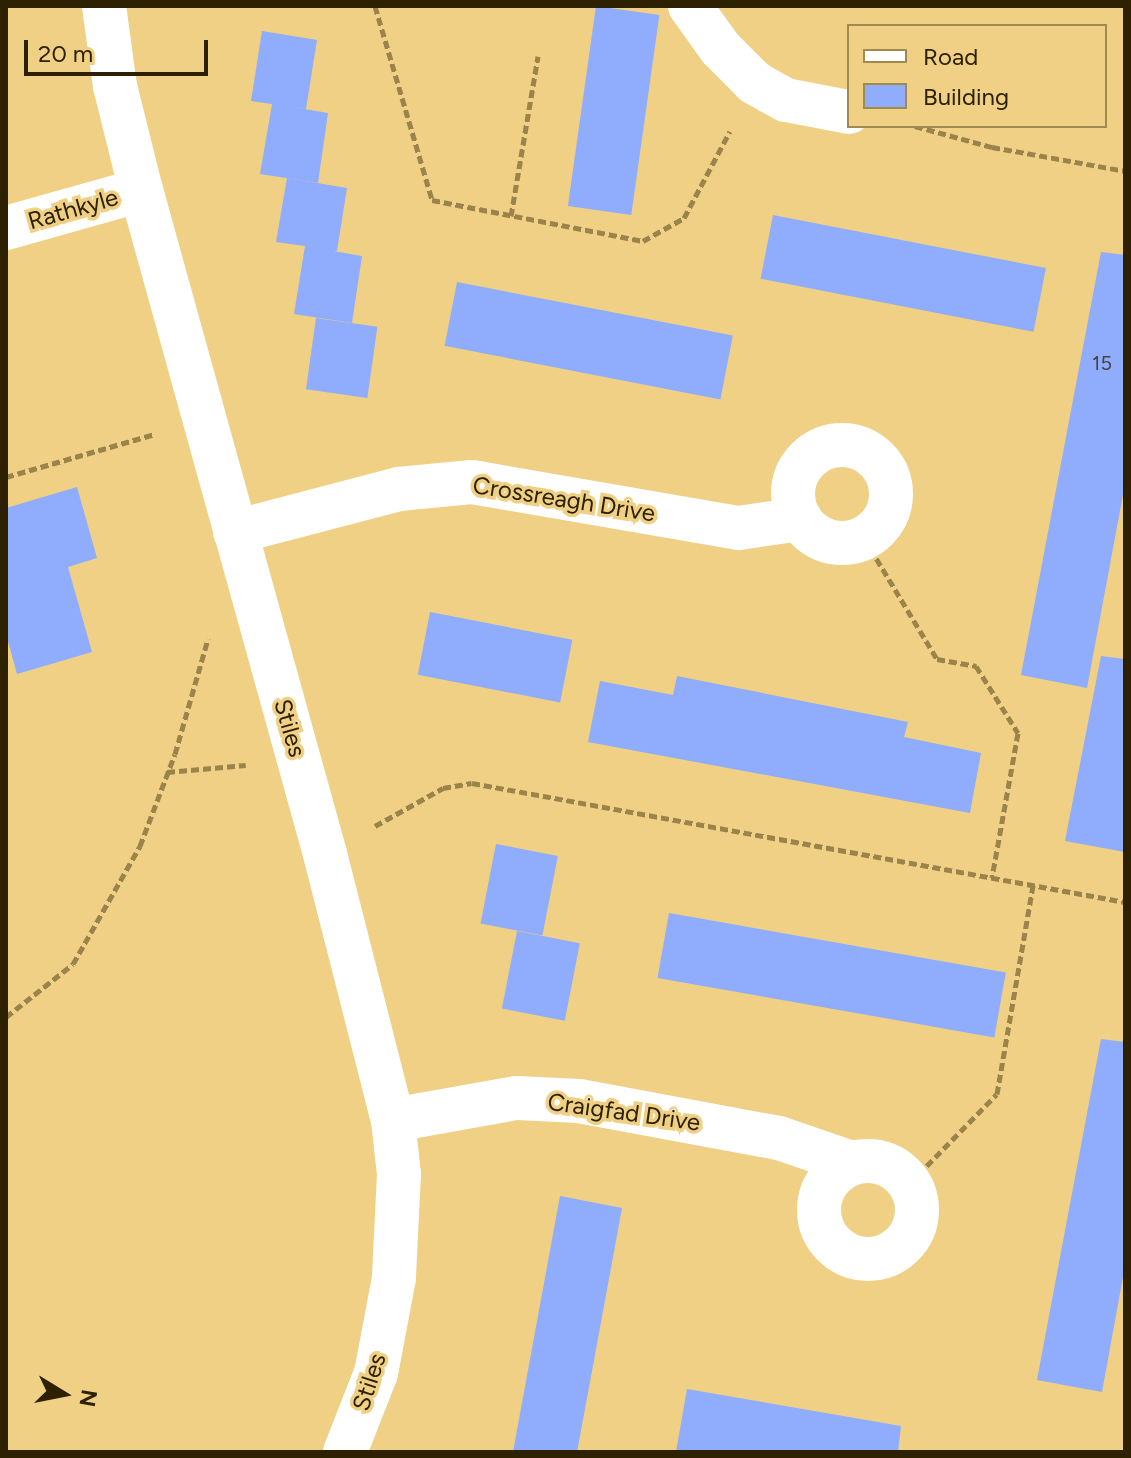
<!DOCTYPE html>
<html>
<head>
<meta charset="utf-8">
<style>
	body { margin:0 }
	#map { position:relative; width:1131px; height:1458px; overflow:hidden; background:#efd084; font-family:Figtree,sans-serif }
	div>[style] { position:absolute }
	.building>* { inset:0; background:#8fadfc; transform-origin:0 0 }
	.path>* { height:5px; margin-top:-2.5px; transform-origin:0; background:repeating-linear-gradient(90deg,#9a844b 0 8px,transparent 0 12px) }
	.street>* { height:44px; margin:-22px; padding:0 22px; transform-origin:22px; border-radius:22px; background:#fff }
	.street>.ring { margin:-22px; padding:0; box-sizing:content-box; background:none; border:44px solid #fff; border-radius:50% }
	span { translate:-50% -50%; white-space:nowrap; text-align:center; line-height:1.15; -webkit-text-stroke:7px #efd084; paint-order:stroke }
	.number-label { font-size:20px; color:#464440 }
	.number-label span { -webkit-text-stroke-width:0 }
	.street-label { font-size:24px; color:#2d2101 }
	.frame { position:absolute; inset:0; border:8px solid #2d2101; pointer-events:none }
	.legend { position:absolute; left:847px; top:24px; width:260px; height:104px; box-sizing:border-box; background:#efd084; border:2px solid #a18a50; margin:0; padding:10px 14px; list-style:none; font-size:24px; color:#2d2101 }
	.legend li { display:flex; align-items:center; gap:16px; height:40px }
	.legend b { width:40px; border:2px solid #a18a50 }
	.north { position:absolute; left:24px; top:1354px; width:80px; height:80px; -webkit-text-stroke:6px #efd084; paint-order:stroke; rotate:100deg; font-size:22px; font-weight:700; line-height:32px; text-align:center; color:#2d2101 }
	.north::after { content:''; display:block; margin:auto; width:28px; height:36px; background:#2d2101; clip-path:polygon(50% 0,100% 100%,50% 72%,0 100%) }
	.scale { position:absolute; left:24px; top:40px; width:184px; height:36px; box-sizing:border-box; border:4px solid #2d2101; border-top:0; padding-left:10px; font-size:24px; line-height:28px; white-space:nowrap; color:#2d2101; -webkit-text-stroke:6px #efd084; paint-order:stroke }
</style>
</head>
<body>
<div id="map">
	<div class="building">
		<div style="left:596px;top:6px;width:64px;height:202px;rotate:8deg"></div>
		<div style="clip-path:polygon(262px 31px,317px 40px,306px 109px,293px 107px,328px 113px,318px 183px,260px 174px,272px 104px,251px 101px)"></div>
		<div style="clip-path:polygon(287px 178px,347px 188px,337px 251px,333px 251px,362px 256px,352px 323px,294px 314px,305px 246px,276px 242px)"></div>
		<div style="left:773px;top:215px;width:278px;height:65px;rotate:11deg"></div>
		<div style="clip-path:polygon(1101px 252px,1125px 255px,1125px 484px,1087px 688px,1021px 675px)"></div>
		<div style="left:457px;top:282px;width:281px;height:65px;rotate:11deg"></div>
		<div style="left:316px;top:318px;width:62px;height:72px;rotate:8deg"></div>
		<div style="clip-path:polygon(77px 487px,97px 558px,68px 567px,92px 652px,17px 674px,6px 634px,6px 508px)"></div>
		<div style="left:430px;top:612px;width:145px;height:64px;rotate:11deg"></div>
		<div style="clip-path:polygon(1101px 656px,1125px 659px,1125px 852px,1065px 841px)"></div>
		<div style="clip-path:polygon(677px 676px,908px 722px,904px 737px,981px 753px,970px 813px,588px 742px,600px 681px,673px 695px)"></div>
		<div style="left:496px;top:844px;width:63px;height:81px;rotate:11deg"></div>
		<div style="left:669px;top:913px;width:342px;height:66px;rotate:10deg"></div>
		<div style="left:517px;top:931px;width:64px;height:79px;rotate:11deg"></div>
		<div style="clip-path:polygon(1101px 1039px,1125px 1042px,1125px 1266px,1102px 1392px,1037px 1380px)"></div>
		<div style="clip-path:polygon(560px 1196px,622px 1208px,597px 1344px,577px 1452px,513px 1452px)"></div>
		<div style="clip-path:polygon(687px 1389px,901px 1426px,898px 1452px,676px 1452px)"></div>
	</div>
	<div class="path">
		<div style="left:375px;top:6px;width:202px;rotate:73.6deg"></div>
		<div style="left:432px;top:200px;width:215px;rotate:11deg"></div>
		<div style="left:643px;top:241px;width:47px;rotate:-29.3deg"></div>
		<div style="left:684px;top:218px;width:98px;rotate:-62.1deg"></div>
		<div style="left:915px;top:126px;width:80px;rotate:15.3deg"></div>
		<div style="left:992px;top:147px;width:135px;rotate:10.2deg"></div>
		<div style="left:511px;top:216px;width:162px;rotate:-80.4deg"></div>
		<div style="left:6px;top:477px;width:155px;rotate:-16.1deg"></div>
		<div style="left:864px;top:538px;width:141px;rotate:58.9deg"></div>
		<div style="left:937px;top:659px;width:40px;rotate:10deg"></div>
		<div style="left:976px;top:666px;width:79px;rotate:57.9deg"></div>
		<div style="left:1018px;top:733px;width:147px;rotate:100.2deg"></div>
		<div style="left:167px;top:772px;width:79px;rotate:-5.1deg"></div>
		<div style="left:375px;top:826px;width:78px;rotate:-29.2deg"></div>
		<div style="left:443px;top:788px;width:29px;rotate:-10deg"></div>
		<div style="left:472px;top:783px;width:664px;rotate:10.33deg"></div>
		<div style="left:6px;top:1017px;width:85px;rotate:-38.3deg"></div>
		<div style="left:73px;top:964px;width:136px;rotate:-60.4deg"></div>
		<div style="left:140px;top:846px;width:98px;rotate:-69.2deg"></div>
		<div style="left:175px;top:754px;width:120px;rotate:-74deg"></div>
		<div style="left:910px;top:1183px;width:124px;rotate:-45.7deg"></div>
		<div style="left:997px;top:1094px;width:212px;rotate:-80.2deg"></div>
	</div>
	<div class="street">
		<div style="left:104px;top:6px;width:81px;rotate:82.2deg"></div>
		<div style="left:115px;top:86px;width:107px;rotate:76deg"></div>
		<div style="left:141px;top:190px;width:689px;rotate:74.51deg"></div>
		<div style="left:325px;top:854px;width:275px;rotate:75.7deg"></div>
		<div style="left:393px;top:1120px;width:54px;rotate:83.7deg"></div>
		<div style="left:399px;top:1174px;width:104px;rotate:92.8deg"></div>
		<div style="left:394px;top:1278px;width:97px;rotate:100.7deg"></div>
		<div style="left:376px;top:1373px;width:85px;rotate:111.4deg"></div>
		<div style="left:690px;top:6px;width:52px;rotate:54.5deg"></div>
		<div style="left:720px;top:48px;width:49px;rotate:45deg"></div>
		<div style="left:755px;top:83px;width:35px;rotate:29deg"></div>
		<div style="left:786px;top:100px;width:64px;rotate:10.8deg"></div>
		<div style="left:6px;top:228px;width:140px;rotate:-15.7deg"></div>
		<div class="ring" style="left:793px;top:445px;width:54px;height:54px"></div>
		<div style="left:235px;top:532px;width:170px;rotate:-14.7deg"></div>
		<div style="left:399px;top:489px;width:73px;rotate:-5.5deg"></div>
		<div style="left:472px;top:482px;width:271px;rotate:9.8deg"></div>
		<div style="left:739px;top:528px;width:62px;rotate:-8.4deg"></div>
		<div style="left:393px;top:1120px;width:126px;rotate:-10.1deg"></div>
		<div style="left:517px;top:1098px;width:62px;rotate:2.8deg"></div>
		<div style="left:579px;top:1101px;width:203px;rotate:10.5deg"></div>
		<div style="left:779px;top:1138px;width:77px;rotate:18.9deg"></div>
		<div class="ring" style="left:819px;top:1161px;width:54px;height:54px"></div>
	</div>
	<div class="number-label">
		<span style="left:1102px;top:363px">15</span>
	</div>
	<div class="street-label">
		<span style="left:73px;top:209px;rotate:-16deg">Rathkyle</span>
		<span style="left:564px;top:499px;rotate:9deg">Crossreagh Drive</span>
		<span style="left:290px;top:728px;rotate:74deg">Stiles</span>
		<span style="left:624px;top:1112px;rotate:8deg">Craigfad Drive</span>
		<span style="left:369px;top:1382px;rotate:-72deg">Stiles</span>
	</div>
	<div class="frame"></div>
	<ul class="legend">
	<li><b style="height:10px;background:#fff"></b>Road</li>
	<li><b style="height:22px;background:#8fadfc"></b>Building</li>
	</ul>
	<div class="north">N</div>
	<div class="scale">20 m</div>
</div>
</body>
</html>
